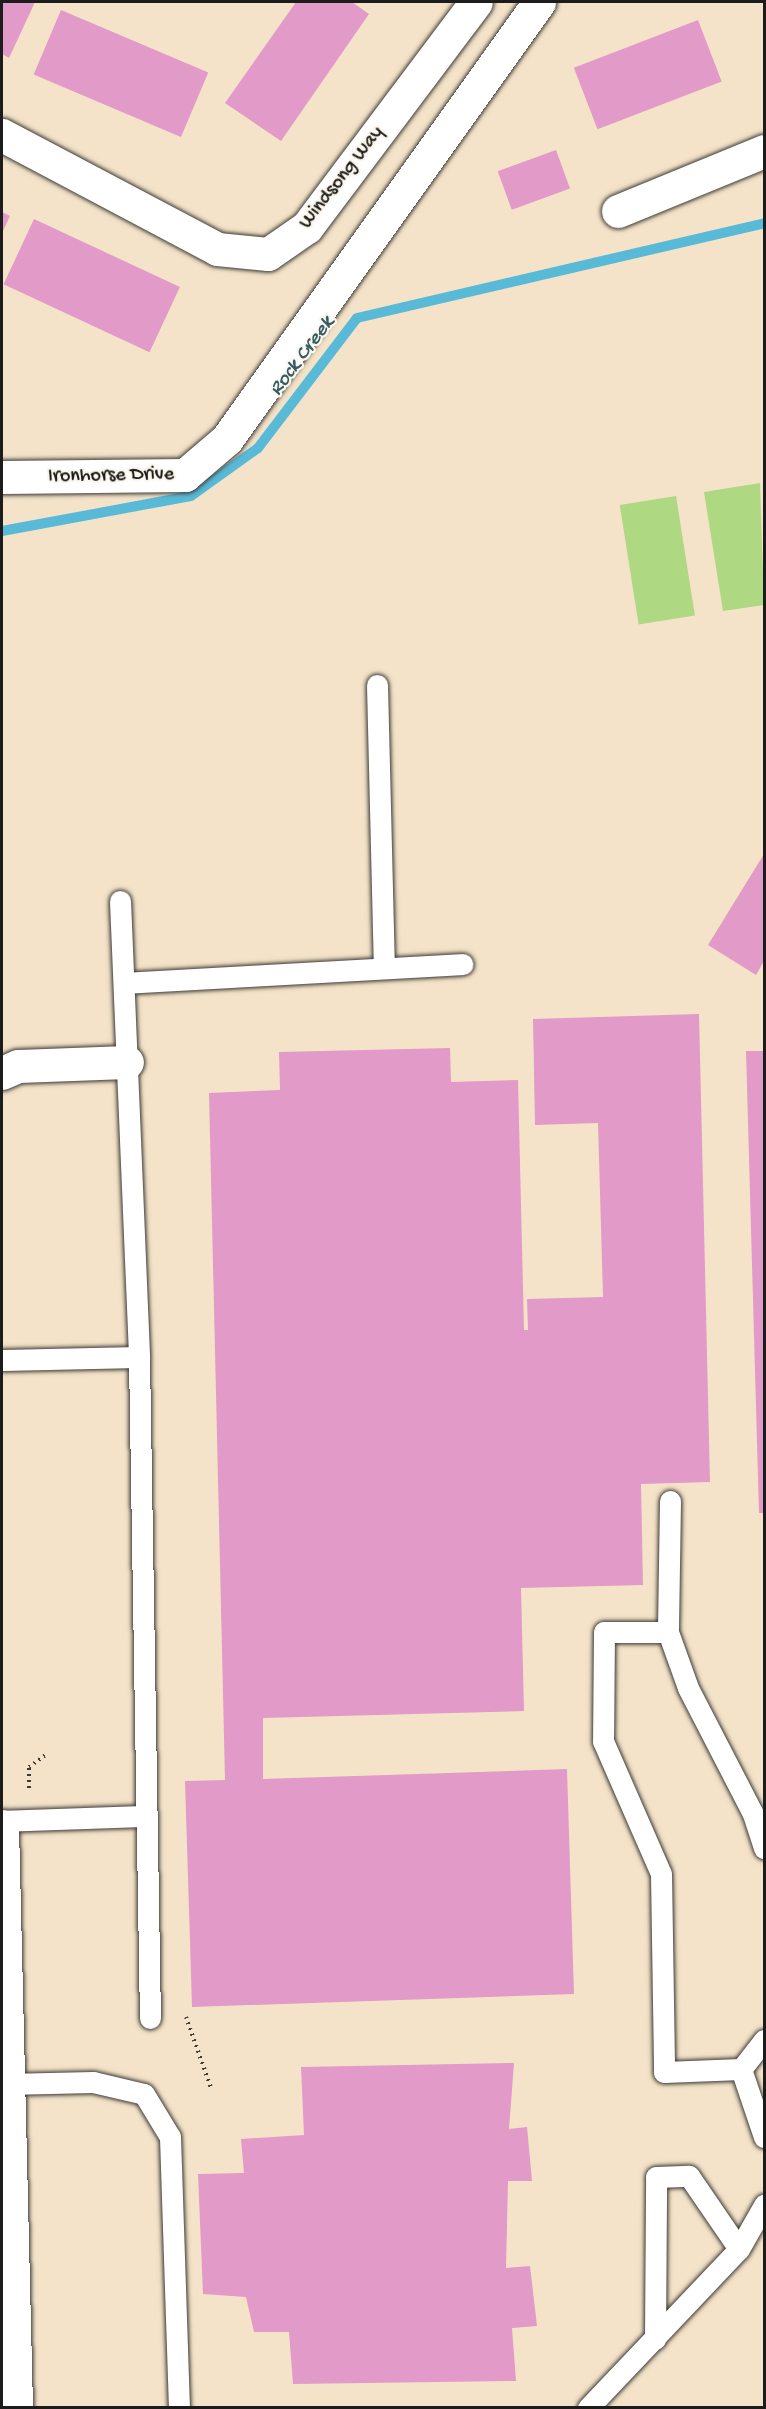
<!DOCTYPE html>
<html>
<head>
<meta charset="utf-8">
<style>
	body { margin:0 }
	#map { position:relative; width:766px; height:2409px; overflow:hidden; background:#f4e3c8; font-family:"Gochi Hand",sans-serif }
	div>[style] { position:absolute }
	.green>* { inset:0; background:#afd883; transform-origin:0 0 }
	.stream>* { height:10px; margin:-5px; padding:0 5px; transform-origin:5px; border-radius:5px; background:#59bad7 }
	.building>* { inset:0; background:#e29ac8; transform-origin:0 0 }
	.path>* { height:4px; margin-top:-2px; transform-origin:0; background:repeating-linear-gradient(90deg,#3c3a36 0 1.5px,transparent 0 6px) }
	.roads { filter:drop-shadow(0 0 2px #3c3a36) drop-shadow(0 0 2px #3c3a36) }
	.lane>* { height:21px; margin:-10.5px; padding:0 10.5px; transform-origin:10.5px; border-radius:10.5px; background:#fff }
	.street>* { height:33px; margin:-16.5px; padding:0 16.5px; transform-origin:16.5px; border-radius:16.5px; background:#fff }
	span { translate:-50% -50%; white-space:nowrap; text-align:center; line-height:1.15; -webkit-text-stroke:4.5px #fbf7ec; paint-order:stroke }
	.street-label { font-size:20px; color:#1c1c1c }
	.water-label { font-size:21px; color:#345b67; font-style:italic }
	.frame { position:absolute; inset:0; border:3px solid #1c1c1c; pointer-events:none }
</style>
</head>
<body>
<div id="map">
	<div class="green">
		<div style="clip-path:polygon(760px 483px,764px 605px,723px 611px,704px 492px)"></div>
		<div style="left:676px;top:496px;width:121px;height:57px;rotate:81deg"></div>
	</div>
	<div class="stream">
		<div style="left:2px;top:531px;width:192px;rotate:-10.5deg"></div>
		<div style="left:191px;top:496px;width:82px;rotate:-35.6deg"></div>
		<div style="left:258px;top:448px;width:163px;rotate:-52.7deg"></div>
		<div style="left:357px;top:318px;width:418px;rotate:-13.1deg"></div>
	</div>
	<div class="building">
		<div style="clip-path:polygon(2px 2px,35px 2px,9px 58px,2px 54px)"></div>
		<div style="clip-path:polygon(296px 2px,352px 2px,369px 14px,281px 141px,225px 103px)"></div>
		<div style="left:61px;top:10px;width:160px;height:70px;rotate:23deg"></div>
		<div style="left:698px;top:20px;width:66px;height:133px;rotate:69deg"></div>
		<div style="left:556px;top:150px;width:41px;height:62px;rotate:70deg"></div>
		<div style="clip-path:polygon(2px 212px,10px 216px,2px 233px)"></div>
		<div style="left:34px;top:219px;width:161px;height:72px;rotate:25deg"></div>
		<div style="clip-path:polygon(764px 854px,764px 961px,756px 975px,708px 945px)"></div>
		<div style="clip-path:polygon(699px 1014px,710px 1482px,641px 1484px,643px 1585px,521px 1588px,524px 1711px,263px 1718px,263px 1779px,567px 1769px,574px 1994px,192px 2007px,185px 1781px,225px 1780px,209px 1093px,280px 1090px,279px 1052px,450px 1048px,451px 1082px,518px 1080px,524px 1330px,528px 1330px,527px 1299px,603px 1297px,598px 1123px,535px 1125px,533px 1019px)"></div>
		<div style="clip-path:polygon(746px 1051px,764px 1051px,764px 1513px,759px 1513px)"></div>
		<div style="clip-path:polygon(514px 2063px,509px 2129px,527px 2127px,532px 2181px,508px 2181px,506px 2268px,530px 2266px,537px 2326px,512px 2328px,516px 2381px,293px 2384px,289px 2332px,254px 2332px,246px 2297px,203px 2294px,198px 2174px,244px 2173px,241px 2139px,304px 2135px,301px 2067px)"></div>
	</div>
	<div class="path">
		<div style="left:29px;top:1788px;width:21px;rotate:-90deg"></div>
		<div style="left:29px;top:1767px;width:22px;rotate:-36deg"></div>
		<div style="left:186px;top:2017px;width:75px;rotate:70.6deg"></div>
	</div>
	<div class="roads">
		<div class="lane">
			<div style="left:377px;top:685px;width:283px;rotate:88.6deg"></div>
			<div style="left:120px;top:901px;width:456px;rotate:87.6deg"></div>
			<div style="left:124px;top:983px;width:339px;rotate:-3.2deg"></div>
			<div style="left:2px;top:1360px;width:137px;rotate:-1.3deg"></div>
			<div style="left:139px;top:1357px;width:661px;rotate:89.05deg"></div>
			<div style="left:670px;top:1501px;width:131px;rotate:90.9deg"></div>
			<div style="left:668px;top:1632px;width:59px;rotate:70.3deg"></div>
			<div style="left:688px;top:1688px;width:142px;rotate:62.7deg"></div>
			<div style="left:753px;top:1814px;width:36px;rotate:72deg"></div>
			<div style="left:668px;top:1632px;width:64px;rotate:180deg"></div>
			<div style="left:604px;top:1632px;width:109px;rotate:90.5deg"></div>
			<div style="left:603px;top:1741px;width:145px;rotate:66.4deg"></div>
			<div style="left:661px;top:1874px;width:198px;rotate:89.1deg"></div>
			<div style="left:664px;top:2072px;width:77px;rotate:-2.2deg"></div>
			<div style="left:2px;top:1821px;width:145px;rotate:-2deg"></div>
			<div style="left:764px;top:2040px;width:37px;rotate:128deg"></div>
			<div style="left:741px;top:2069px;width:72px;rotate:71.3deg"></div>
			<div style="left:6px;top:2084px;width:87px;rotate:-1.3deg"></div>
			<div style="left:93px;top:2082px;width:52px;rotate:13.2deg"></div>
			<div style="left:144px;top:2094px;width:50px;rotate:58.8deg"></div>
			<div style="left:170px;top:2137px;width:271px;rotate:88.1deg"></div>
			<div style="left:655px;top:2339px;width:162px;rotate:-89.6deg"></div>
			<div style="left:656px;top:2177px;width:33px;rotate:-2deg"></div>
			<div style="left:689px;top:2176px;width:88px;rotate:55.6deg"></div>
			<div style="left:588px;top:2408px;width:219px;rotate:-46.5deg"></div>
			<div style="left:739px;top:2249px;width:51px;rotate:-60.4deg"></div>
		</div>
		<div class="street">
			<div style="left:2px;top:135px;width:243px;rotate:27.9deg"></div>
			<div style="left:217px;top:249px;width:51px;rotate:5.6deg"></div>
			<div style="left:268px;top:254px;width:47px;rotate:-34.7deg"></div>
			<div style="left:307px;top:227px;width:281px;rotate:-53.1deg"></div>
			<div style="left:618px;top:211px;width:158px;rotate:-22.3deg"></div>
			<div style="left:2px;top:477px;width:183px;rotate:-0.6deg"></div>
			<div style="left:185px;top:475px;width:55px;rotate:-40.6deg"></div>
			<div style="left:227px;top:439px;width:537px;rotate:-54.47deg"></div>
			<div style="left:2px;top:1073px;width:17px;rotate:-24deg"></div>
			<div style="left:18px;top:1066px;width:109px;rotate:-2.1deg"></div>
			<div style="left:2px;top:1826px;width:582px;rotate:88.62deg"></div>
		</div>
	</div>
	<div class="street-label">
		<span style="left:342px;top:178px;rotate:-52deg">Windsong Way</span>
		<span style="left:111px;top:476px;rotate:-1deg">Ironhorse Drive</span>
	</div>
	<div class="water-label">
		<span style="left:303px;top:357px;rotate:-53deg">Rock Creek</span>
	</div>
	<div class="frame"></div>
</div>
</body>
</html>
